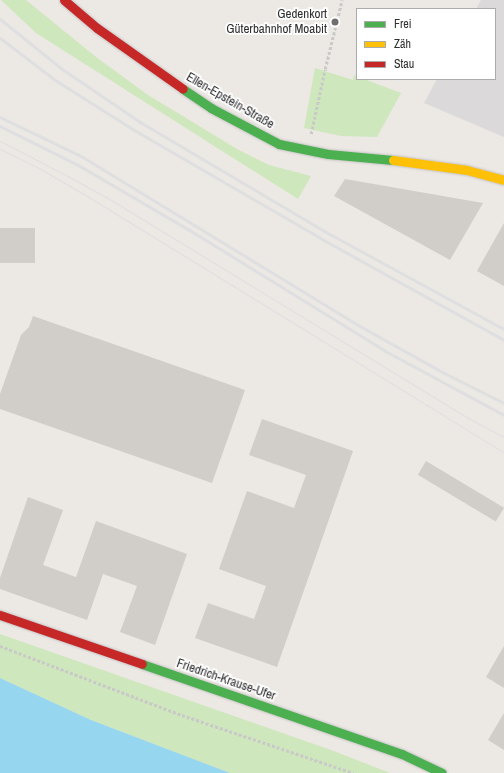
<!DOCTYPE html>
<html>
<head>
<meta charset="utf-8">
<style>
	body { margin:0 }
	#map { position:relative; width:504px; height:773px; overflow:hidden; background:#ece8e4; font-family:"Archivo Narrow",sans-serif }
	div>[style] { position:absolute }
	.industrial>* { inset:0; background:#dcd9db }
	.green>* { inset:0; background:#cee7bc }
	.water>* { inset:0; background:#96d6ee }
	.building>* { inset:0; background:#d1ceca; transform-origin:0 0 }
	.path>* { height:2.5px; margin-top:-1.25px; transform-origin:0; background:repeating-linear-gradient(90deg,#c9c9c8 0 3px,transparent 0 5px) }
	.roads { filter:drop-shadow(0 0 1px #c5c4c5) drop-shadow(0 0 1px #c5c4c5) }
	.fast>* { height:9px; margin:-4.5px; padding:0 4.5px; transform-origin:4.5px; border-radius:4.5px; background:#4caf50 }
	.slow>* { height:9px; margin:-4.5px; padding:0 4.5px; transform-origin:4.5px; border-radius:4.5px; background:#ffc107 }
	.jam>* { height:9px; margin:-4.5px; padding:0 4.5px; transform-origin:4.5px; border-radius:4.5px; background:#c62828 }
	.tram>* { height:1px; margin:-0.5px; padding:0 0.5px; transform-origin:0.5px; border-radius:0.5px; background:#dfdfe1 }
	.rail>* { height:3px; margin:-1.5px; padding:0 1.5px; transform-origin:1.5px; border-radius:1.5px; background:#dfdfe1 }
	.dots>* { width:11px; height:11px; translate:-50% -50%; box-sizing:border-box; border:2px solid #fff; border-radius:50% }
	span { translate:-50% -50%; white-space:nowrap; text-align:center; line-height:1.15; -webkit-text-stroke:3.5px #fff; paint-order:stroke }
	.poi-label { font-size:13px; color:#2e2e2e }
	.right { translate:-100% -50%; text-align:right }
	.street-label { font-size:13px; color:#2e2e2e }
	.legend { position:absolute; left:356px; top:8px; width:140px; height:72px; box-sizing:border-box; background:#fff; border:1px solid #ababab; margin:0; padding:5px 7px; list-style:none; font-size:12px; color:#2e2e2e }
	.legend li { display:flex; align-items:center; gap:8px; height:20px }
	.legend b { width:20px; border:1px solid #ababab }
</style>
</head>
<body>
<div id="map">
	<div class="industrial">
		<div style="clip-path:polygon(481px 0,504px 0,504px 137px,424px 103px,437px 79px,495px 79px,495px 9px,476px 9px)"></div>
	</div>
	<div class="green">
		<div style="clip-path:polygon(1px 0,26px 0,96px 57px,148px 95px,237px 149px,269px 165px,311px 176px,298px 199px,36px 33px)"></div>
		<div style="clip-path:polygon(315px 68px,353px 80px,354px 75px,357px 76px,357px 79px,364px 79px,401px 93px,377px 137px,341px 136px,304px 128px)"></div>
		<div style="clip-path:polygon(0 634px,331px 750px,390px 773px,230px 773px,91px 720px,0 678px)"></div>
	</div>
	<div class="water">
		<div style="clip-path:polygon(0 678px,91px 720px,230px 773px,0 773px)"></div>
	</div>
	<div class="building">
		<div style="clip-path:polygon(345px 179px,483px 203px,450px 260px,334px 196px)"></div>
		<div style="clip-path:polygon(504px 223px,504px 286px,477px 271px)"></div>
		<div style="left:0;top:228px;width:35px;height:35px"></div>
		<div style="clip-path:polygon(33px 316px,245px 390px,212px 483px,0 409px,0 394px,21px 335px,29px 327px)"></div>
		<div style="clip-path:polygon(262px 419px,353px 451px,277px 667px,195px 638px,208px 603px,254px 619px,266px 586px,219px 569px,247px 491px,294px 508px,306px 475px,249px 455px)"></div>
		<div style="left:426px;top:461px;width:91px;height:16px;rotate:31deg"></div>
		<div style="clip-path:polygon(28px 497px,63px 510px,43px 565px,76px 577px,96px 521px,187px 554px,155px 645px,120px 632px,137px 586px,103px 574px,87px 620px,0 589px,0 578px)"></div>
		<div style="clip-path:polygon(504px 646px,504px 688px,486px 677px)"></div>
		<div style="clip-path:polygon(504px 713px,504px 750px,488px 740px)"></div>
	</div>
	<div class="path">
		<div style="left:311px;top:134px;width:66px;rotate:-77.8deg"></div>
		<div style="left:325px;top:69px;width:71px;rotate:-76.2deg"></div>
		<div style="left:0;top:646px;width:195px;rotate:20.8deg"></div>
		<div style="left:182px;top:715px;width:181px;rotate:18.7deg"></div>
	</div>
	<div class="roads">
		<div class="fast">
			<div style="left:183px;top:89px;width:34px;rotate:34deg"></div>
			<div style="left:211px;top:108px;width:77px;rotate:27.9deg"></div>
			<div style="left:279px;top:144px;width:50px;rotate:11.5deg"></div>
			<div style="left:328px;top:154px;width:65px;rotate:5.3deg"></div>
			<div style="left:142px;top:664px;width:275px;rotate:19.1deg"></div>
			<div style="left:402px;top:754px;width:44px;rotate:25.4deg"></div>
		</div>
		<div class="slow">
			<div style="left:393px;top:160px;width:75px;rotate:7.7deg"></div>
			<div style="left:467px;top:170px;width:38px;rotate:15deg"></div>
		</div>
		<div class="jam">
			<div style="left:64px;top:0;width:43px;rotate:40.3deg"></div>
			<div style="left:97px;top:28px;width:105px;rotate:35.3deg"></div>
			<div style="left:0;top:615px;width:150px;rotate:19deg"></div>
		</div>
	</div>
	<div class="tram">
		<div style="left:0;top:141px;width:74px;rotate:27.3deg"></div>
		<div style="left:66px;top:175px;width:51px;rotate:29.1deg"></div>
		<div style="left:111px;top:200px;width:418px;rotate:31.4deg"></div>
		<div style="left:468px;top:418px;width:41px;rotate:27.8deg"></div>
		<div style="left:0;top:149px;width:43px;rotate:26deg"></div>
		<div style="left:39px;top:168px;width:56px;rotate:30.3deg"></div>
		<div style="left:87px;top:196px;width:490px;rotate:31.6deg"></div>
	</div>
	<div class="rail">
		<div style="left:0;top:19px;width:80px;rotate:38.9deg"></div>
		<div style="left:62px;top:69px;width:94px;rotate:34.2deg"></div>
		<div style="left:140px;top:122px;width:214px;rotate:30.6deg"></div>
		<div style="left:324px;top:231px;width:205px;rotate:28.6deg"></div>
		<div style="left:0;top:38px;width:69px;rotate:37.4deg"></div>
		<div style="left:55px;top:80px;width:93px;rotate:32.3deg"></div>
		<div style="left:134px;top:130px;width:215px;rotate:30.1deg"></div>
		<div style="left:320px;top:238px;width:210px;rotate:29deg"></div>
		<div style="left:0;top:117px;width:90px;rotate:25.7deg"></div>
		<div style="left:81px;top:156px;width:322px;rotate:31.4deg"></div>
		<div style="left:356px;top:324px;width:101px;rotate:29.1deg"></div>
		<div style="left:444px;top:373px;width:67px;rotate:26.6deg"></div>
		<div style="left:0;top:126px;width:87px;rotate:26.6deg"></div>
		<div style="left:78px;top:165px;width:131px;rotate:30.3deg"></div>
		<div style="left:191px;top:231px;width:228px;rotate:31.7deg"></div>
		<div style="left:385px;top:351px;width:135px;rotate:28.3deg"></div>
	</div>
	<div class="dots">
		<div style="left:335px;top:22px;background:#706f6e"></div>
	</div>
	<div class="poi-label">
		<span class="right" style="left:327px;top:22px">Gedenkort<br>Güterbahnhof Moabit</span>
	</div>
	<div class="street-label">
		<span style="left:230px;top:101px;rotate:30deg">Ellen-Epstein-Straße</span>
		<span style="left:226px;top:680px;rotate:19deg">Friedrich-Krause-Ufer</span>
	</div>
	<ul class="legend">
	<li><b style="height:5px;background:#4caf50"></b>Frei</li>
	<li><b style="height:5px;background:#ffc107"></b>Zäh</li>
	<li><b style="height:5px;background:#c62828"></b>Stau</li>
	</ul>
</div>
</body>
</html>
